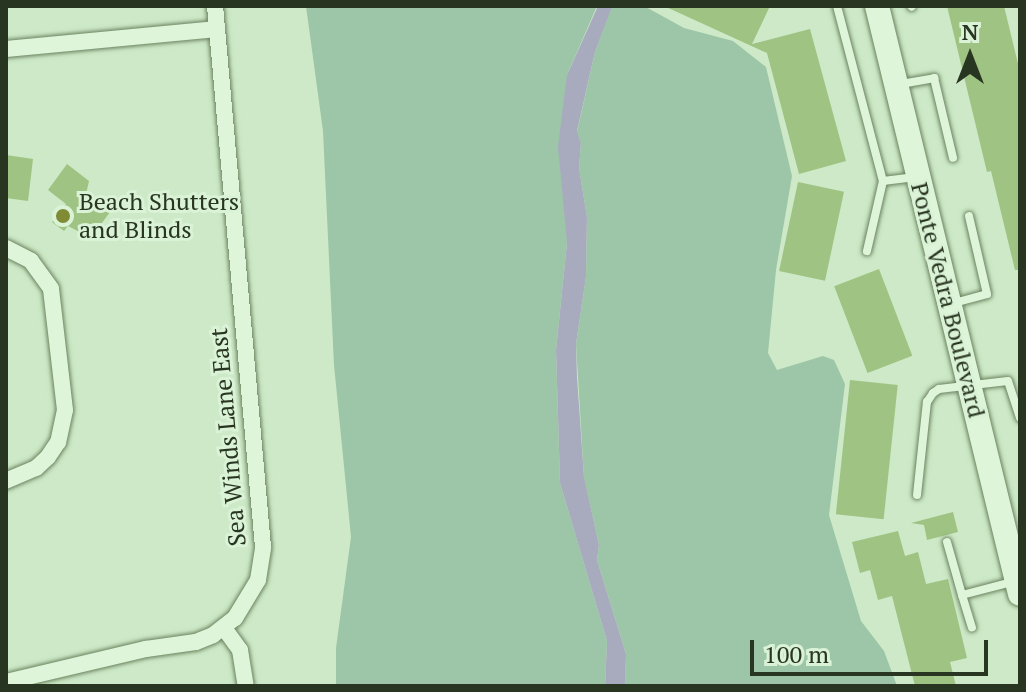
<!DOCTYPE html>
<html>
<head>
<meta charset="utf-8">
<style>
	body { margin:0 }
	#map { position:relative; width:1026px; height:692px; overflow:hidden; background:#cde9c7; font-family:"PT Serif",serif }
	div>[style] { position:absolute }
	.green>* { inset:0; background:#9cc6a7 }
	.water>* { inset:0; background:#a8abbe }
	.building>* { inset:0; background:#9fc382; transform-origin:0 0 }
	.roads { filter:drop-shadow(0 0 2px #6b835f) drop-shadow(0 0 2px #6b835f) }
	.lane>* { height:8px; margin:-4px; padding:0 4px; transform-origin:4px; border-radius:4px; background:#def5da }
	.street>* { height:16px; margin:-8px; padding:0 8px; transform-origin:8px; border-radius:8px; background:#def5da }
	.secondary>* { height:24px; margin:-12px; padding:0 12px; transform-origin:12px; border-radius:12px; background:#def5da }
	.dots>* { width:22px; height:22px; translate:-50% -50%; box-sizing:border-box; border:4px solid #daf2d6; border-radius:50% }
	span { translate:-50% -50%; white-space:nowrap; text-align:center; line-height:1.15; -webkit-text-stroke:6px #daf2d6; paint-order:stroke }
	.poi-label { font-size:24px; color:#283521 }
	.left { translate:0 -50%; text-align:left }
	.street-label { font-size:24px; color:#283521 }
	.frame { position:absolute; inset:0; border:8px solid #283521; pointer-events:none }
	.north { position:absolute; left:930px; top:16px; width:80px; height:80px; -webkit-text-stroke:6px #daf2d6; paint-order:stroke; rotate:0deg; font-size:22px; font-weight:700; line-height:32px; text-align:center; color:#283521 }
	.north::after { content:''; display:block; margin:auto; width:28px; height:36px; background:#283521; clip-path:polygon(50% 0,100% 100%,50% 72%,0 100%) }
	.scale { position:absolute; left:750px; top:640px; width:238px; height:36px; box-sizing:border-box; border:4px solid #283521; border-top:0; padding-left:10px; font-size:24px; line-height:28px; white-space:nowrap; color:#283521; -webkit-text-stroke:6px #daf2d6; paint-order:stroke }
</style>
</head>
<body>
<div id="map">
	<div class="green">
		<div style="clip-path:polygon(306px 6px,597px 6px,567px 75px,567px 243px,556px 350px,560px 483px,607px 641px,605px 686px,336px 686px,336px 648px,351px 537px,334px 365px,323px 131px)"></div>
		<div style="clip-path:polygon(612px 6px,644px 6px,684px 28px,733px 41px,766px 67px,792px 176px,776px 270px,768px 353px,777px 370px,823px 356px,834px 360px,845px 384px,829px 515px,861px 621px,884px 651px,897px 686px,625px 686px,626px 654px,597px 560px,599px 545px,584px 478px,576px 344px,586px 277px,587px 217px,579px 168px,581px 143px,577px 132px,595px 52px)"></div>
	</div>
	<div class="water">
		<div style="clip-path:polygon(598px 6px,612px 7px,595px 52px,577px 131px,581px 143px,579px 168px,587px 217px,586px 277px,576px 344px,577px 377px,584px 477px,599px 545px,597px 560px,626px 654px,625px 686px,605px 686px,607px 641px,560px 483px,556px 350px,567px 243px,558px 147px,567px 75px)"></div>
	</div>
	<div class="building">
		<div style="clip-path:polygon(664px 6px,770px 6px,752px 44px,810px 29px,846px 161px,799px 174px,767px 53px)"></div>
		<div style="clip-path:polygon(947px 6px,1004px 6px,1020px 72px,1020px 270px,1015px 270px,991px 171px,987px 172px)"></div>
		<div style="clip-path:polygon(6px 155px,33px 159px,28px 201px,6px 198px)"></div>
		<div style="clip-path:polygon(67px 164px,89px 181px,86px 194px,110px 212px,91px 238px,68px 226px,64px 231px,52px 222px,66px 204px,48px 190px)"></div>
		<div style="left:798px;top:182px;width:47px;height:91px;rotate:12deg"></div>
		<div style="left:879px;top:269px;width:93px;height:48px;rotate:69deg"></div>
		<div style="left:850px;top:380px;width:48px;height:135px;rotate:6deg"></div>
		<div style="clip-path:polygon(953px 512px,958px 532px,927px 540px,924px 525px,911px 523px)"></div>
		<div style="clip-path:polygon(898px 531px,905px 556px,918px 552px,926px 584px,948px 579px,967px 658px,950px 662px,956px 686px,915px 686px,892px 596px,878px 600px,870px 570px,860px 573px,852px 542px)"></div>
	</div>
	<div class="roads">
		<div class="lane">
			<div style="left:837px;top:6px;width:181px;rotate:75.3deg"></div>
			<div style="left:883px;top:181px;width:72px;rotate:102.9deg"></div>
			<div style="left:911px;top:6px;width:1px;rotate:45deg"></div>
			<div style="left:901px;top:84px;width:34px;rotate:-10deg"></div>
			<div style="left:934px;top:78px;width:82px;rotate:76.6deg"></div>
			<div style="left:883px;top:181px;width:35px;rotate:-7deg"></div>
			<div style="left:954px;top:303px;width:34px;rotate:-15deg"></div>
			<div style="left:987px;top:294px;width:80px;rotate:-103deg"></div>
			<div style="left:917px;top:495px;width:94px;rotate:-83.9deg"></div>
			<div style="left:927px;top:402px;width:11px;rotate:-56deg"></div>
			<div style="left:933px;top:393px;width:7px;rotate:-34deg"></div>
			<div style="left:939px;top:389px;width:69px;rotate:-6.6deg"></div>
			<div style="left:1008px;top:381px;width:39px;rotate:72deg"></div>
			<div style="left:947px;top:542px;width:55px;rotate:74.2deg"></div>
			<div style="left:962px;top:595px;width:56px;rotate:-14.5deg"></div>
			<div style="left:962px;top:595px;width:34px;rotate:73deg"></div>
		</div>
		<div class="street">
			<div style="left:6px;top:49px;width:212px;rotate:-5.4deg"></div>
			<div style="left:6px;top:248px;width:28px;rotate:27deg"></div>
			<div style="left:31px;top:261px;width:34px;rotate:54deg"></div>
			<div style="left:51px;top:289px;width:122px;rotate:83.4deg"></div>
			<div style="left:65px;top:410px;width:33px;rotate:102deg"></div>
			<div style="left:58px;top:442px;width:18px;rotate:124deg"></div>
			<div style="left:48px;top:457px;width:16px;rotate:137deg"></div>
			<div style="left:36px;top:468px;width:33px;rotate:157deg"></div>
			<div style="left:224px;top:628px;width:27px;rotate:54deg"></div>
			<div style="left:240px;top:650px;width:36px;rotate:81deg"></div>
			<div style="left:6px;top:682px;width:144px;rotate:-13.3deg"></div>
			<div style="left:146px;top:649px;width:50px;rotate:-8deg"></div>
			<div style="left:196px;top:642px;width:18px;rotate:-22deg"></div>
			<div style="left:213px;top:635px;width:28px;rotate:-38deg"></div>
			<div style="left:235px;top:618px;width:44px;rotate:-58.8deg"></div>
			<div style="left:258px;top:580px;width:33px;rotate:-81deg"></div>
			<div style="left:263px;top:547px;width:543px;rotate:-95.07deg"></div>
		</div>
		<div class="secondary">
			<div style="left:877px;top:6px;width:605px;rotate:76.33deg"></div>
		</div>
	</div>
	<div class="dots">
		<div style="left:63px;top:216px;background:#808b35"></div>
	</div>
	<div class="poi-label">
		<span class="left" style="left:79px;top:216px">Beach Shutters<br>and Blinds</span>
	</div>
	<div class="street-label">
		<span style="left:948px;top:300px;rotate:76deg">Ponte Vedra Boulevard</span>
		<span style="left:228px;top:437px;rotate:-95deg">Sea Winds Lane East</span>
	</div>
	<div class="frame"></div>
	<div class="north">N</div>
	<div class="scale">100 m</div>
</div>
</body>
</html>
